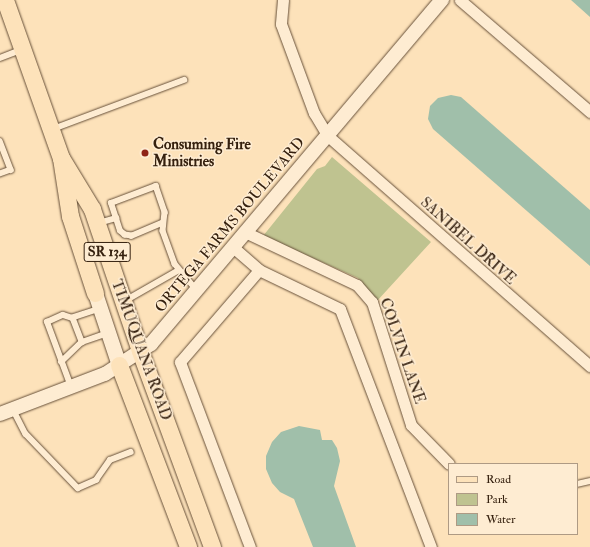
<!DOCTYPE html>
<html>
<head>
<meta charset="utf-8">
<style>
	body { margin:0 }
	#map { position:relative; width:590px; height:547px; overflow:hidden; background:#fde2ba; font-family:"IM FELL Double Pica",serif }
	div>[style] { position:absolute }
	.green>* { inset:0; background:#bfc390 }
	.water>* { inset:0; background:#a0bfaa }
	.roads { filter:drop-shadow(0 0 1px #675039) drop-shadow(0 0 1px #675039) }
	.service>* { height:5.5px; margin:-2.75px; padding:0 2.75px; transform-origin:2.75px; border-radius:2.75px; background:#feecd2 }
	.minor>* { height:11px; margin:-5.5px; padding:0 5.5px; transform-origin:5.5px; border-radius:5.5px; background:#feecd2 }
	.tertiary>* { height:14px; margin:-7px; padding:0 7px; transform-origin:7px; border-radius:7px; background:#feecd2 }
	.secondary>* { height:15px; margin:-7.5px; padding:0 7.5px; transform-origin:7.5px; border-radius:7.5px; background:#feecd2 }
	.primary>* { height:17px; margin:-8.5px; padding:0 8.5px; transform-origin:8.5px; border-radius:8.5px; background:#fde2ba }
	.dots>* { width:11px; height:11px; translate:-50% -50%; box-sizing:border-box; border:2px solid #feecd2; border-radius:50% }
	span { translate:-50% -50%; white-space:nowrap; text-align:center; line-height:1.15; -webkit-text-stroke:3px #feecd2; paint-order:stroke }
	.shield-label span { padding:1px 3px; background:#feecd2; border:1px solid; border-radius:3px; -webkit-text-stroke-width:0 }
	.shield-label { font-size:14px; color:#35200e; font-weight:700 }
	.poi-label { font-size:15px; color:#35200e; font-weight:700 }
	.left { translate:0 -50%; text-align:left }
	.street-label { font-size:15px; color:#35200e }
	.legend { position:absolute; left:448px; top:463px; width:130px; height:72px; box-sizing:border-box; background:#feecd2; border:1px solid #ae9a84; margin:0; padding:5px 7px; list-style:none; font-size:12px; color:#35200e }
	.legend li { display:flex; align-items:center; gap:8px; height:20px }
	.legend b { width:20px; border:1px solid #ae9a84 }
</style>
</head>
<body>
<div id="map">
	<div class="green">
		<div style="clip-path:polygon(332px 157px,431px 242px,377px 301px,358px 278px,263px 236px,317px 169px,325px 166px)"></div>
	</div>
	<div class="water">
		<div style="clip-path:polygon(571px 0,590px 0,590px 17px)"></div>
		<div style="clip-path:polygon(451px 95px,461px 97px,590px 210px,590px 266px,433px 129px,428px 119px,430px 106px,438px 98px)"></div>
		<div style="clip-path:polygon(299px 426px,320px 430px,322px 440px,332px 440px,337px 448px,340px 461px,334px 486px,356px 547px,313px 547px,294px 499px,280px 492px,272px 483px,266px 469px,266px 456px,272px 442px,281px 432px)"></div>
	</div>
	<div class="roads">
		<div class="service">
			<div style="left:0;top:58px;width:22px;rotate:-21deg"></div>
			<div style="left:53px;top:129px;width:140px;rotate:-20.5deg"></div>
			<div style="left:0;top:141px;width:31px;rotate:69deg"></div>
			<div style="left:11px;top:170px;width:12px;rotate:160deg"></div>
			<div style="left:99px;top:223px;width:18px;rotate:-16deg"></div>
			<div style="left:163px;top:223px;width:34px;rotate:157deg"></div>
			<div style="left:132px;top:236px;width:7px;rotate:-172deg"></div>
			<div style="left:125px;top:235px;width:6px;rotate:-141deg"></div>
			<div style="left:120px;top:231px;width:29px;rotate:-108deg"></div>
			<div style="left:111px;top:203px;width:48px;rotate:-20.7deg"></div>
			<div style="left:156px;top:186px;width:28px;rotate:71deg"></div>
			<div style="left:165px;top:212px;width:19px;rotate:96deg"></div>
			<div style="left:163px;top:231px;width:35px;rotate:70deg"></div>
			<div style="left:175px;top:264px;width:34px;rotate:50deg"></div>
			<div style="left:125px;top:301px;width:62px;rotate:-29.9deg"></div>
			<div style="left:100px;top:309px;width:28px;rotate:162deg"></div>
			<div style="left:73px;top:318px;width:26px;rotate:69deg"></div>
			<div style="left:82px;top:342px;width:28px;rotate:-19deg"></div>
			<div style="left:61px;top:362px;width:29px;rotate:-44deg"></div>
			<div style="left:71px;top:387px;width:69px;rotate:-110.3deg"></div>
			<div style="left:47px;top:322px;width:17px;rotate:-24deg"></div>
			<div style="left:63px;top:315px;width:10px;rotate:17deg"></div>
			<div style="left:13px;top:409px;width:28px;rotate:63deg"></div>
			<div style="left:26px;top:434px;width:75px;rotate:46.1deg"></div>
			<div style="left:78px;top:488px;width:20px;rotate:-24deg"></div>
			<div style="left:96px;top:480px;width:24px;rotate:-55deg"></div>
			<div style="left:110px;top:460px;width:22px;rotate:-21deg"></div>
			<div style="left:577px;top:484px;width:13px;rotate:-13deg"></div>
		</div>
		<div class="minor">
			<div style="left:283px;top:0;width:24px;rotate:95deg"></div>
			<div style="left:281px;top:24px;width:95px;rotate:69.7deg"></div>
			<div style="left:314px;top:113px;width:27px;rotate:59deg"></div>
			<div style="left:328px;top:136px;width:349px;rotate:41.3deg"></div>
			<div style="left:460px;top:0;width:172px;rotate:40.7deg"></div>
			<div style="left:247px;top:233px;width:122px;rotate:25.3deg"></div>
			<div style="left:357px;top:285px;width:23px;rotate:49deg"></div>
			<div style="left:372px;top:302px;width:129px;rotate:72.4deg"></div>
			<div style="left:411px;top:425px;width:54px;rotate:45.7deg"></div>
			<div style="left:234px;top:248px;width:33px;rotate:41deg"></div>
			<div style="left:259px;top:270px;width:121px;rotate:130.7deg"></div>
			<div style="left:180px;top:362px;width:198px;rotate:69.3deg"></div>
			<div style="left:259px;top:270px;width:90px;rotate:25.7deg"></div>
			<div style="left:340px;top:309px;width:255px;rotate:69.1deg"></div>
		</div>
		<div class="tertiary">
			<div style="left:0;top:414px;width:112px;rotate:-20.9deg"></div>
			<div style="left:105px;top:374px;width:55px;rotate:-33.1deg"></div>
			<div style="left:151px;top:344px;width:451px;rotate:-49.8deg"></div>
		</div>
		<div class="secondary">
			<div style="left:95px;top:293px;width:76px;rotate:71.6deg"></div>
		</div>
		<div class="primary">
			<div style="left:5px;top:0;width:168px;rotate:70.5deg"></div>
			<div style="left:61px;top:158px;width:59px;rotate:81.2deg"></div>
			<div style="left:70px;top:216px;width:81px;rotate:72deg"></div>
			<div style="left:61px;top:158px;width:60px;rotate:58.7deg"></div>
			<div style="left:92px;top:209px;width:150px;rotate:71.3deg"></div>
			<div style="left:140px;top:351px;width:209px;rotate:69.8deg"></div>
			<div style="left:119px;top:365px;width:195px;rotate:69.2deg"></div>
		</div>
	</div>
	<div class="dots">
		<div style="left:145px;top:153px;background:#8f2418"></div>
	</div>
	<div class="shield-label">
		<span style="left:107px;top:252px">SR 134</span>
	</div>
	<div class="poi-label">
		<span class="left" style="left:153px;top:153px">Consuming Fire<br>Ministries</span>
	</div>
	<div class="street-label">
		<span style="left:230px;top:225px;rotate:-50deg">ORTEGA FARMS BOULEVARD</span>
		<span style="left:468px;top:241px;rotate:42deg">SANIBEL DRIVE</span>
		<span style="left:141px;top:350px;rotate:70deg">TIMUQUANA ROAD</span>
		<span style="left:402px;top:351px;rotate:71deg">COLVIN LANE</span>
	</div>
	<ul class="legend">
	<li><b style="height:5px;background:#fde2ba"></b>Road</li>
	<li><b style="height:11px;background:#bfc390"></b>Park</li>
	<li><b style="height:11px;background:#a0bfaa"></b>Water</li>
	</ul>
</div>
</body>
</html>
